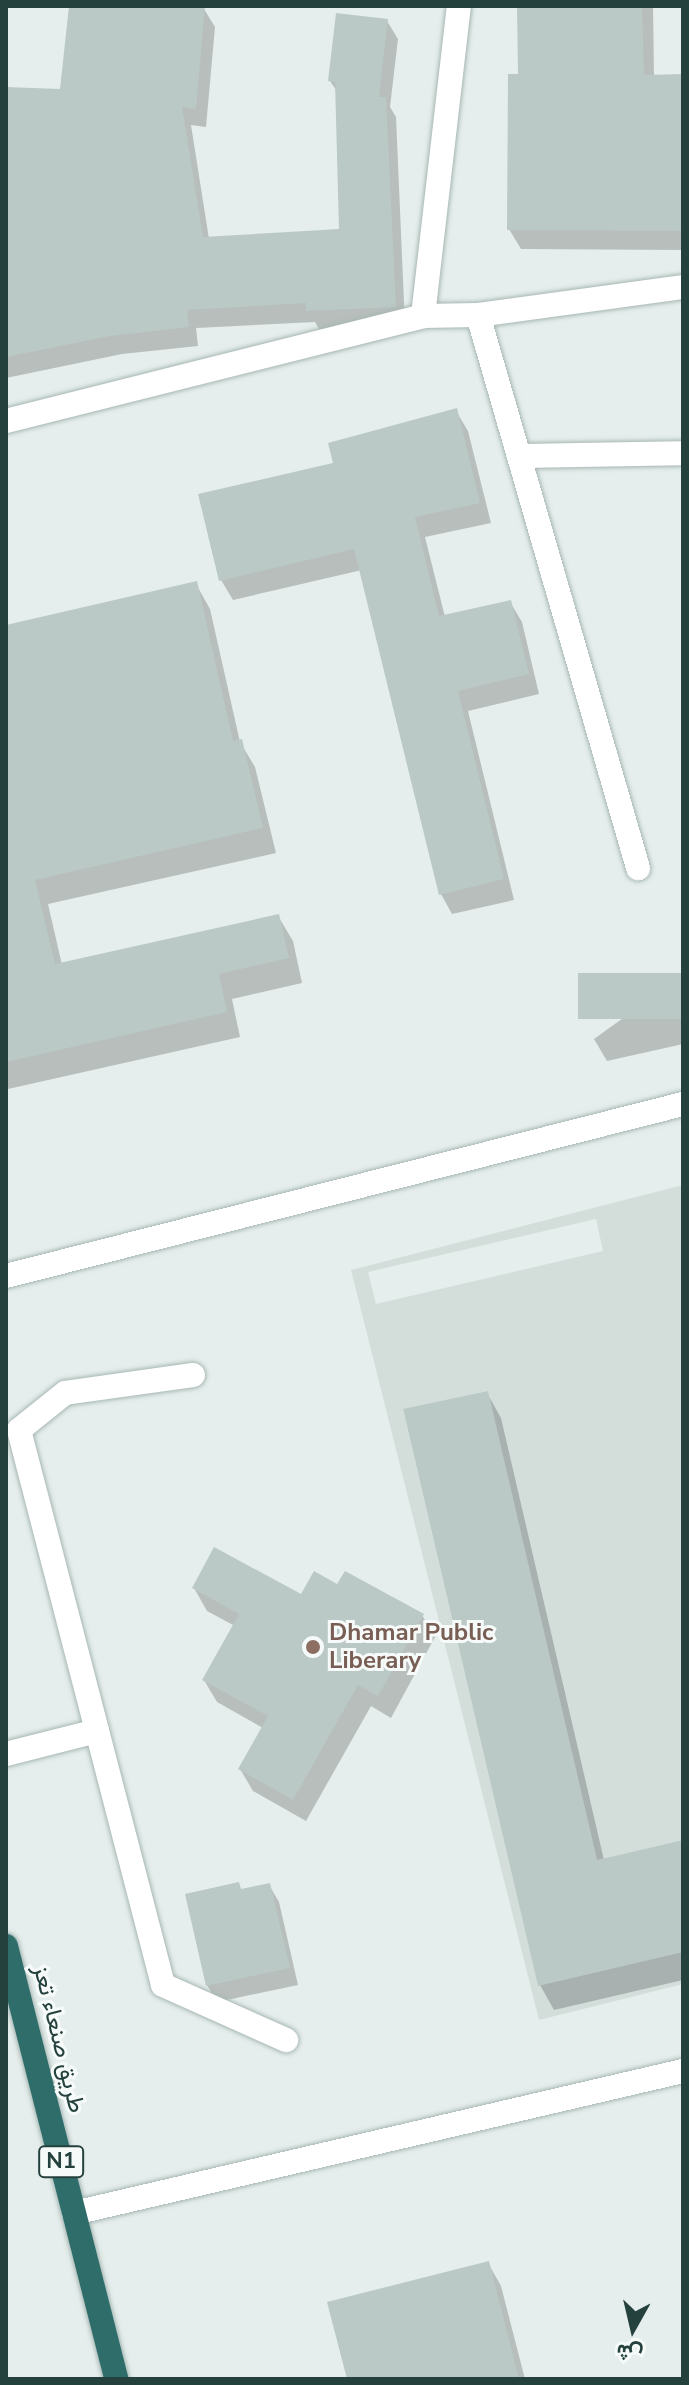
<!DOCTYPE html>
<html>
<head>
<meta charset="utf-8">
<style>
	body { margin:0 }
	#map { position:relative; width:689px; height:2385px; overflow:hidden; background:#e5eeec; font-family:"Nunito Sans",Vazirmatn,sans-serif }
	div>[style] { position:absolute }
	.built>* { inset:0; background:#d3dedb }
	.shadow>* { inset:0; background:#0003 }
	.building>* { inset:0; background:#bac9c5; transform-origin:0 0 }
	.roads { filter:drop-shadow(0 0 2px #a7b7b4) drop-shadow(0 0 2px #a7b7b4) }
	.minor>* { height:24px; margin:-12px; padding:0 12px; transform-origin:12px; border-radius:12px; background:#fff }
	.highway>* { height:24px; margin:-12px; padding:0 12px; transform-origin:12px; border-radius:12px; background:#2f6d6b }
	.dots>* { width:22px; height:22px; translate:-50% -50%; box-sizing:border-box; border:4px solid #f6fbf9; border-radius:50% }
	span { translate:-50% -50%; white-space:nowrap; text-align:center; line-height:1.15; -webkit-text-stroke:6px #f6fbf9; paint-order:stroke }
	.shield-label span { padding:2px 6px; background:#f6fbf9; border:2px solid; border-radius:6px; -webkit-text-stroke-width:0 }
	.shield-label { font-size:22px; color:#24413e; font-weight:700 }
	.education-label { font-size:24px; color:#785e54; font-weight:700 }
	.left { translate:0 -50%; text-align:left }
	.street-label { font-size:24px; color:#24413e }
	.frame { position:absolute; inset:0; border:8px solid #24413e; pointer-events:none }
	.north { position:absolute; left:593px; top:2289px; width:80px; height:80px; -webkit-text-stroke:6px #f6fbf9; paint-order:stroke; rotate:188deg; font-size:22px; font-weight:700; line-height:32px; text-align:center; color:#24413e }
	.north::after { content:''; display:block; margin:auto; width:28px; height:36px; background:#24413e; clip-path:polygon(50% 0,100% 100%,50% 72%,0 100%) }
</style>
</head>
<body>
<div id="map">
	<div class="built">
		<div style="clip-path:polygon(evenodd,683px 1185px,683px 1840px,597px 1860px,488px 1391px,403px 1410px,538px 1985px,683px 1952px,683px 1984px,539px 2020px,351px 1270px,683px 1185px,596px 1219px,603px 1251px,376px 1304px,368px 1272px,596px 1219px)"></div>
	</div>
	<div class="shadow">
		<div style="clip-path:polygon(71px 6px,204px 9px,215px 27px,206px 127px,191px 125px,209px 239px,341px 230px,338px 93px,330px 81px,387px 21px,398px 39px,390px 107px,396px 117px,405px 326px,319px 329px,315px 322px,196px 328px,198px 346px,122px 354px,6px 378px,6px 89px,62px 91px)"></div>
		<div style="clip-path:polygon(519px 6px,653px 6px,654px 77px,683px 76px,683px 250px,521px 249px,509px 229px,520px 76px)"></div>
		<div style="clip-path:polygon(456px 411px,468px 431px,491px 523px,425px 537px,445px 617px,510px 602px,522px 622px,539px 694px,468px 711px,514px 900px,452px 914px,441px 894px,362px 570px,233px 600px,221px 580px,336px 464px)"></div>
		<div style="clip-path:polygon(196px 584px,210px 609px,240px 742px,255px 767px,276px 853px,48px 904px,62px 965px,278px 916px,293px 941px,302px 983px,232px 999px,240px 1037px,8px 1089px,6px 627px)"></div>
		<div style="clip-path:polygon(683px 975px,683px 1044px,607px 1061px,594px 1039px)"></div>
		<div style="clip-path:polygon(487px 1393px,501px 1418px,604px 1860px,683px 1842px,683px 1980px,554px 2010px,540px 1985px)"></div>
		<div style="clip-path:polygon(338px 1587px,422px 1615px,435px 1637px,391px 1718px,371px 1706px,306px 1821px,253px 1791px,240px 1769px,263px 1728px,217px 1702px,204px 1680px,235px 1626px,207px 1611px,194px 1588px,302px 1596px)"></div>
		<div style="clip-path:polygon(269px 1885px,279px 1902px,298px 1985px,217px 2002px,207px 1985px,242px 1891px)"></div>
		<div style="clip-path:polygon(488px 2263px,501px 2286px,525px 2379px,349px 2379px)"></div>
	</div>
	<div class="building">
		<div style="clip-path:polygon(69px 6px,205px 6px,196px 109px,182px 107px,203px 237px,339px 229px,335px 82px,328px 81px,336px 13px,388px 19px,379px 97px,386px 97px,396px 307px,306px 311px,306px 303px,187px 310px,189px 327px,110px 336px,6px 357px,6px 87px,60px 89px)"></div>
		<div style="clip-path:polygon(517px 6px,642px 6px,644px 75px,683px 74px,683px 231px,507px 230px,508px 74px,518px 74px)"></div>
		<div style="clip-path:polygon(457px 408px,480px 503px,415px 517px,439px 616px,511px 600px,529px 674px,458px 691px,504px 879px,439px 895px,354px 549px,219px 581px,198px 494px,333px 463px,328px 443px)"></div>
		<div style="clip-path:polygon(197px 581px,233px 741px,242px 739px,263px 828px,35px 880px,55px 964px,279px 914px,289px 958px,219px 974px,227px 1012px,6px 1062px,6px 625px)"></div>
		<div style="left:683px;top:973px;width:46px;height:105px;rotate:90deg"></div>
		<div style="clip-path:polygon(488px 1391px,597px 1860px,683px 1840px,683px 1952px,538px 1986px,403px 1409px)"></div>
		<div style="clip-path:polygon(214px 1547px,301px 1594px,314px 1571px,337px 1584px,345px 1571px,424px 1614px,378px 1696px,358px 1685px,293px 1800px,238px 1769px,268px 1716px,202px 1680px,239px 1614px,192px 1588px)"></div>
		<div style="clip-path:polygon(239px 1882px,241px 1889px,270px 1883px,290px 1968px,206px 1986px,185px 1894px)"></div>
		<div style="clip-path:polygon(489px 2261px,519px 2379px,347px 2379px,327px 2302px)"></div>
	</div>
	<div class="roads">
		<div class="minor">
			<div style="left:478px;top:315px;width:576px;rotate:73.86deg"></div>
			<div style="left:423px;top:316px;width:312px;rotate:-83.4deg"></div>
			<div style="left:6px;top:421px;width:430px;rotate:-14.1deg"></div>
			<div style="left:423px;top:316px;width:55px;rotate:-1deg"></div>
			<div style="left:478px;top:315px;width:207px;rotate:-7.8deg"></div>
			<div style="left:519px;top:456px;width:164px;rotate:-1deg"></div>
			<div style="left:6px;top:1276px;width:699px;rotate:-14.26deg"></div>
			<div style="left:193px;top:1375px;width:129px;rotate:172deg"></div>
			<div style="left:65px;top:1393px;width:59px;rotate:141.2deg"></div>
			<div style="left:19px;top:1430px;width:573px;rotate:75.45deg"></div>
			<div style="left:163px;top:1985px;width:135px;rotate:24.1deg"></div>
			<div style="left:6px;top:1754px;width:94px;rotate:-14.2deg"></div>
			<div style="left:74px;top:2213px;width:625px;rotate:-13.13deg"></div>
		</div>
		<div class="highway">
			<div style="left:6px;top:1946px;width:447px;rotate:75.7deg"></div>
		</div>
	</div>
	<div class="dots">
		<div style="left:313px;top:1647px;background:#8d6e63"></div>
	</div>
	<div class="shield-label">
		<span style="left:61px;top:2162px">N1</span>
	</div>
	<div class="education-label">
		<span class="left" style="left:329px;top:1647px">Dhamar Public<br>Liberary</span>
	</div>
	<div class="street-label">
		<span style="left:59px;top:2039px;rotate:76deg">طريق صنعاء تعز</span>
	</div>
	<div class="frame"></div>
	<div class="north">ش</div>
</div>
</body>
</html>
